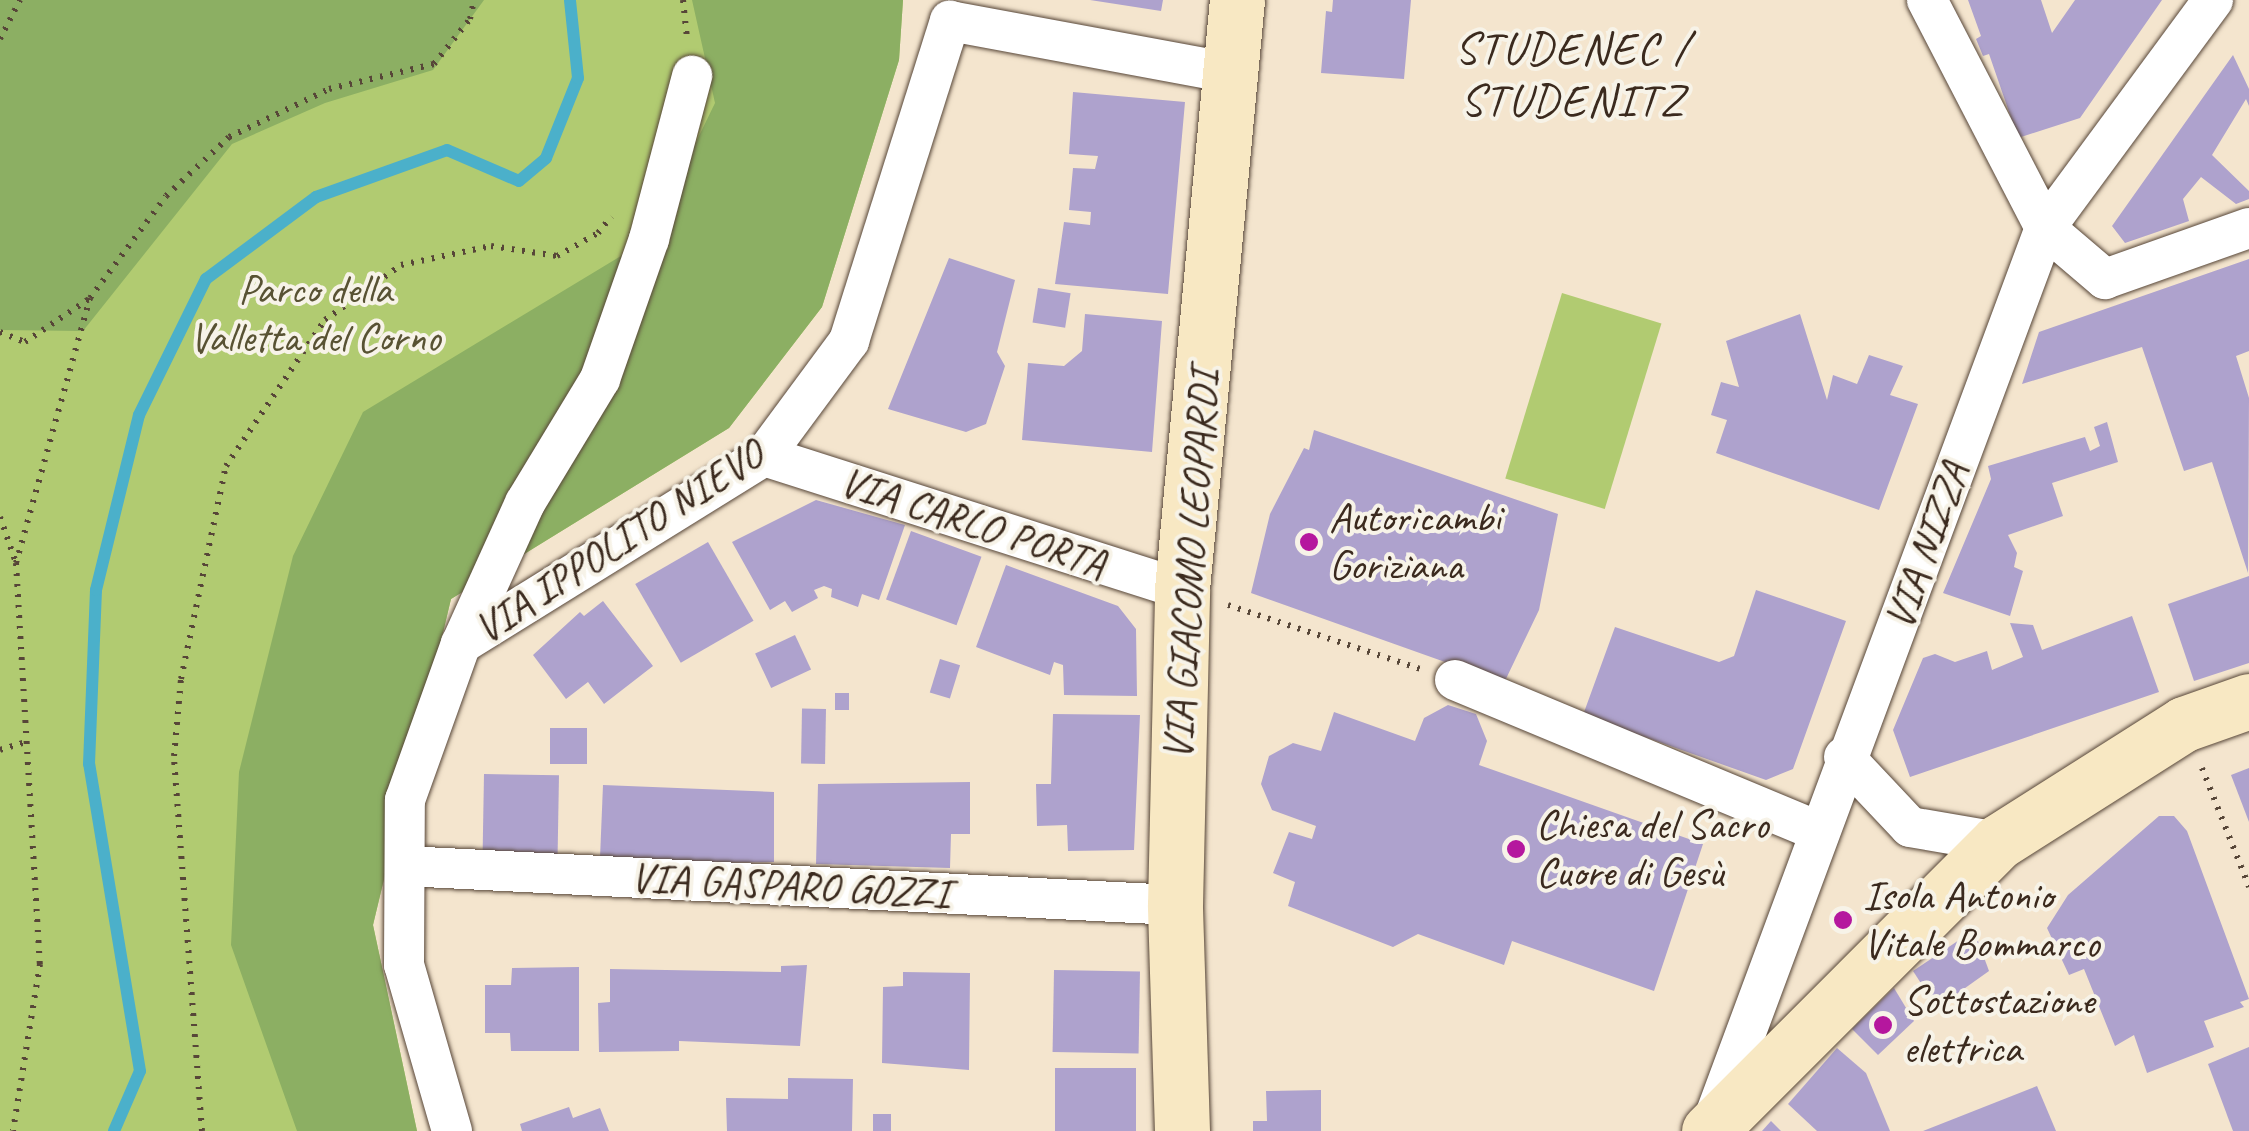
<!DOCTYPE html>
<html>
<head>
<meta charset="utf-8">
<style>
	body { margin:0 }
	#map { position:relative; width:2249px; height:1131px; overflow:hidden; background:#f4e5ce; font-family:Caveat,sans-serif }
	div>[style] { position:absolute }
	.green>* { inset:0; background:#b1cb71; transform-origin:0 0 }
	.forest>* { inset:0; background:#8caf63 }
	.stream>* { height:12px; margin:-6px; padding:0 6px; transform-origin:6px; border-radius:6px; background:#4bb0ca }
	.building>* { inset:0; background:#aea2cd; transform-origin:0 0 }
	.path>* { height:6px; margin-top:-3px; transform-origin:0; background:repeating-linear-gradient(90deg,#574638 0 2.5px,transparent 0 10.5px) }
	.roads { filter:drop-shadow(0 0 2px #574638) drop-shadow(0 0 2px #574638) }
	.street>* { height:40px; margin:-20px; padding:0 20px; transform-origin:20px; border-radius:20px; background:#fff }
	.secondary>* { height:55px; margin:-27.5px; padding:0 27.5px; transform-origin:27.5px; border-radius:27.5px; background:#f8e8c3 }
	.dots>* { width:28px; height:28px; translate:-50% -50%; box-sizing:border-box; border:5px solid #f7f3e8; border-radius:50% }
	span { translate:-50% -50%; white-space:nowrap; text-align:center; line-height:1.15; -webkit-text-stroke:8px #f7f3e8; paint-order:stroke }
	.park-label { font-size:42px; color:#585233 }
	.poi-label { font-size:42px; color:#3b2a1e }
	.left { translate:0 -50%; text-align:left }
	.street-label { font-size:42px; color:#3b2a1e }
	.neighbourhood-label { font-size:45px; color:#3b2a1e; letter-spacing:2.5px }
</style>
</head>
<body>
<div id="map">
	<div class="green">
		<div style="clip-path:polygon(0 0,903px 0,899px 60px,822px 307px,729px 428px,451px 599px,373px 925px,417px 1131px,0 1131px)"></div>
		<div style="left:1562px;top:293px;width:104px;height:194px;rotate:17deg"></div>
	</div>
	<div class="forest">
		<div style="clip-path:polygon(0 0,484px 0,433px 70px,325px 103px,232px 144px,83px 331px,0 330px)"></div>
		<div style="clip-path:polygon(692px 0,903px 0,899px 60px,822px 307px,729px 428px,451px 599px,373px 925px,417px 1131px,297px 1131px,231px 945px,239px 772px,293px 556px,363px 412px,649px 239px,715px 103px)"></div>
	</div>
	<div class="stream">
		<div style="left:114px;top:1131px;width:65px;rotate:-66.6deg"></div>
		<div style="left:140px;top:1071px;width:311px;rotate:-99.4deg"></div>
		<div style="left:89px;top:764px;width:174px;rotate:-87.7deg"></div>
		<div style="left:96px;top:590px;width:180px;rotate:-76.2deg"></div>
		<div style="left:139px;top:415px;width:152px;rotate:-63.8deg"></div>
		<div style="left:206px;top:279px;width:137px;rotate:-36.7deg"></div>
		<div style="left:316px;top:197px;width:139px;rotate:-19.7deg"></div>
		<div style="left:447px;top:150px;width:78px;rotate:23.3deg"></div>
		<div style="left:519px;top:181px;width:35px;rotate:-40deg"></div>
		<div style="left:546px;top:158px;width:86px;rotate:-68.2deg"></div>
		<div style="left:578px;top:78px;width:78px;rotate:-95.9deg"></div>
	</div>
	<div class="building">
		<div style="clip-path:polygon(1090px 0,1163px 0,1161px 11px)"></div>
		<div style="clip-path:polygon(1333px 0,1411px 0,1404px 79px,1321px 73px,1326px 11px,1332px 12px)"></div>
		<div style="clip-path:polygon(1968px 0,2041px 0,2052px 33px,2075px 0,2162px 0,2080px 118px,2018px 138px,1989px 54px,1983px 56px,1976px 39px,1981px 36px)"></div>
		<div style="clip-path:polygon(2233px 55px,2249px 89px,2249px 106px,2246px 99px,2212px 155px,2249px 191px,2249px 199px,2236px 204px,2201px 177px,2183px 199px,2189px 221px,2125px 243px,2112px 226px)"></div>
		<div style="clip-path:polygon(1073px 92px,1185px 102px,1168px 294px,1055px 284px,1064px 222px,1090px 225px,1091px 212px,1069px 210px,1073px 168px,1095px 169px,1098px 156px,1069px 154px)"></div>
		<div style="clip-path:polygon(949px 258px,1015px 280px,997px 352px,1005px 366px,986px 424px,966px 432px,888px 409px)"></div>
		<div style="clip-path:polygon(2249px 259px,2249px 351px,2236px 356px,2249px 398px,2248px 573px,2212px 462px,2184px 471px,2142px 347px,2022px 384px,2039px 332px)"></div>
		<div style="left:1038px;top:288px;width:33px;height:35px;rotate:9deg"></div>
		<div style="clip-path:polygon(1085px 314px,1162px 321px,1152px 452px,1022px 440px,1028px 363px,1064px 366px,1082px 351px)"></div>
		<div style="clip-path:polygon(1800px 314px,1827px 400px,1833px 375px,1857px 384px,1869px 355px,1903px 366px,1890px 395px,1918px 404px,1879px 510px,1716px 453px,1727px 420px,1711px 415px,1721px 382px,1739px 387px,1726px 341px)"></div>
		<div style="clip-path:polygon(2107px 422px,2118px 462px,2052px 483px,2063px 516px,2008px 535px,2017px 553px,2014px 567px,2023px 571px,2010px 616px,1943px 593px,1991px 479px,1988px 466px,2085px 437px,2090px 451px,2100px 446px,2094px 427px)"></div>
		<div style="clip-path:polygon(1314px 430px,1558px 514px,1539px 610px,1504px 683px,1251px 593px,1270px 514px,1304px 448px,1309px 450px)"></div>
		<div style="clip-path:polygon(816px 500px,905px 525px,879px 600px,862px 594px,858px 607px,831px 597px,832px 589px,824px 586px,814px 590px,818px 598px,792px 612px,785px 601px,770px 610px,732px 542px)"></div>
		<div style="left:911px;top:531px;width:75px;height:73px;rotate:20deg"></div>
		<div style="left:708px;top:542px;width:91px;height:84px;rotate:60deg"></div>
		<div style="clip-path:polygon(1006px 565px,1118px 606px,1136px 629px,1137px 696px,1064px 695px,1063px 665px,1054px 662px,1050px 675px,976px 647px)"></div>
		<div style="clip-path:polygon(2249px 576px,2249px 663px,2194px 681px,2168px 604px)"></div>
		<div style="clip-path:polygon(1756px 590px,1846px 621px,1793px 769px,1766px 780px,1583px 715px,1615px 627px,1719px 662px,1734px 656px)"></div>
		<div style="clip-path:polygon(603px 601px,653px 666px,604px 704px,588px 682px,566px 699px,533px 655px,580px 612px,584px 616px)"></div>
		<div style="clip-path:polygon(2132px 616px,2159px 692px,1910px 777px,1893px 730px,1923px 658px,1935px 654px,1955px 662px,1987px 651px,1992px 670px,2023px 657px,2010px 623px,2033px 625px,2042px 650px)"></div>
		<div style="left:795px;top:635px;width:38px;height:44px;rotate:65deg"></div>
		<div style="left:940px;top:659px;width:21px;height:35px;rotate:17deg"></div>
		<div style="left:835px;top:693px;width:14px;height:17px"></div>
		<div style="clip-path:polygon(1448px 705px,1476px 714px,1487px 741px,1479px 765px,1703px 844px,1654px 991px,1512px 941px,1504px 965px,1418px 934px,1393px 947px,1288px 906px,1295px 882px,1273px 873px,1289px 832px,1312px 839px,1316px 826px,1272px 810px,1261px 784px,1269px 756px,1293px 743px,1321px 751px,1334px 712px,1415px 741px,1424px 718px)"></div>
		<div style="left:826px;top:709px;width:55px;height:24px;rotate:91deg"></div>
		<div style="clip-path:polygon(1053px 714px,1140px 715px,1134px 850px,1068px 851px,1067px 825px,1037px 826px,1036px 784px,1051px 784px)"></div>
		<div style="left:550px;top:728px;width:37px;height:36px"></div>
		<div style="clip-path:polygon(2249px 768px,2249px 822px,2231px 775px)"></div>
		<div style="left:484px;top:774px;width:75px;height:89px;rotate:1deg"></div>
		<div style="clip-path:polygon(970px 782px,970px 834px,951px 834px,950px 868px,816px 864px,818px 784px)"></div>
		<div style="clip-path:polygon(603px 785px,774px 792px,774px 862px,621px 864px,600px 858px)"></div>
		<div style="clip-path:polygon(2159px 816px,2174px 816px,2187px 831px,2249px 999px,2240px 1002px,2244px 1007px,2204px 1021px,2214px 1047px,2147px 1073px,2134px 1035px,2115px 1046px,2084px 969px,2069px 975px,2047px 928px,2068px 895px)"></div>
		<div style="clip-path:polygon(1974px 930px,1989px 971px,1937px 1008px,1913px 971px)"></div>
		<div style="clip-path:polygon(807px 965px,800px 1046px,679px 1041px,679px 1051px,599px 1052px,598px 1003px,610px 1002px,610px 969px,781px 972px,781px 966px)"></div>
		<div style="clip-path:polygon(579px 967px,579px 1051px,511px 1051px,510px 1033px,485px 1033px,485px 985px,511px 985px,512px 968px)"></div>
		<div style="left:1054px;top:970px;width:86px;height:82px;rotate:1deg"></div>
		<div style="clip-path:polygon(903px 972px,970px 973px,969px 1070px,882px 1063px,883px 987px,903px 986px)"></div>
		<div style="clip-path:polygon(1894px 988px,1914px 1021px,1878px 1055px,1852px 1029px)"></div>
		<div style="clip-path:polygon(2249px 1047px,2249px 1131px,2233px 1131px,2208px 1064px)"></div>
		<div style="clip-path:polygon(1837px 1048px,1866px 1073px,1890px 1131px,1817px 1131px,1788px 1104px)"></div>
		<div style="left:1055px;top:1068px;width:81px;height:63px"></div>
		<div style="clip-path:polygon(788px 1078px,853px 1079px,852px 1131px,727px 1131px,726px 1098px,788px 1099px)"></div>
		<div style="clip-path:polygon(2037px 1086px,2056px 1131px,1923px 1131px)"></div>
		<div style="clip-path:polygon(1321px 1090px,1321px 1131px,1253px 1131px,1253px 1121px,1267px 1121px,1266px 1091px)"></div>
		<div style="clip-path:polygon(569px 1107px,573px 1118px,600px 1108px,609px 1131px,522px 1131px,520px 1124px)"></div>
		<div style="left:873px;top:1114px;width:18px;height:17px"></div>
		<div style="clip-path:polygon(1771px 1121px,1781px 1131px,1762px 1131px)"></div>
	</div>
	<div class="path">
		<div style="left:683px;top:0;width:37px;rotate:84deg"></div>
		<div style="left:0;top:39px;width:44px;rotate:-62.9deg"></div>
		<div style="left:0;top:332px;width:27px;rotate:22deg"></div>
		<div style="left:25px;top:342px;width:77px;rotate:-33.9deg"></div>
		<div style="left:0;top:517px;width:49px;rotate:70.8deg"></div>
		<div style="left:16px;top:563px;width:402px;rotate:86.6deg"></div>
		<div style="left:40px;top:964px;width:169px;rotate:99.2deg"></div>
		<div style="left:16px;top:563px;width:275px;rotate:-74.4deg"></div>
		<div style="left:90px;top:298px;width:127px;rotate:-53.3deg"></div>
		<div style="left:166px;top:196px;width:86px;rotate:-43.1deg"></div>
		<div style="left:229px;top:137px;width:111px;rotate:-25.6deg"></div>
		<div style="left:329px;top:89px;width:108px;rotate:-13.4deg"></div>
		<div style="left:434px;top:64px;width:58px;rotate:-51.3deg"></div>
		<div style="left:470px;top:19px;width:19px;rotate:-78deg"></div>
		<div style="left:1228px;top:605px;width:202px;rotate:18.4deg"></div>
		<div style="left:0;top:750px;width:30px;rotate:-17deg"></div>
		<div style="left:2202px;top:768px;width:128px;rotate:68.4deg"></div>
		<div style="left:202px;top:1131px;width:376px;rotate:-94.3deg"></div>
		<div style="left:174px;top:756px;width:77px;rotate:-84.8deg"></div>
		<div style="left:181px;top:679px;width:218px;rotate:-78.1deg"></div>
		<div style="left:226px;top:466px;width:176px;rotate:-55.9deg"></div>
		<div style="left:325px;top:320px;width:94px;rotate:-35.9deg"></div>
		<div style="left:401px;top:265px;width:92px;rotate:-11.9deg"></div>
		<div style="left:491px;top:246px;width:67px;rotate:8.6deg"></div>
		<div style="left:557px;top:256px;width:47px;rotate:-29.3deg"></div>
		<div style="left:598px;top:233px;width:21px;rotate:-51deg"></div>
	</div>
	<div class="roads">
		<div class="street">
			<div style="left:1927px;top:0;width:257px;rotate:62.6deg"></div>
			<div style="left:2045px;top:228px;width:79px;rotate:40.4deg"></div>
			<div style="left:2105px;top:279px;width:153px;rotate:-19.5deg"></div>
			<div style="left:764px;top:456px;width:439px;rotate:17.7deg"></div>
			<div style="left:461px;top:644px;width:155px;rotate:-65.6deg"></div>
			<div style="left:525px;top:503px;width:145px;rotate:-58.8deg"></div>
			<div style="left:600px;top:379px;width:148px;rotate:-70.7deg"></div>
			<div style="left:649px;top:239px;width:169px;rotate:-75.2deg"></div>
			<div style="left:1455px;top:680px;width:392px;rotate:22.6deg"></div>
			<div style="left:1844px;top:757px;width:96px;rotate:46.7deg"></div>
			<div style="left:1910px;top:827px;width:89px;rotate:9.7deg"></div>
			<div style="left:405px;top:866px;width:771px;rotate:2.9deg"></div>
			<div style="left:1713px;top:1121px;width:953px;rotate:-69.61deg"></div>
			<div style="left:2045px;top:228px;width:283px;rotate:-53.6deg"></div>
			<div style="left:452px;top:1131px;width:173px;rotate:-106.1deg"></div>
			<div style="left:404px;top:965px;width:165px;rotate:-89.7deg"></div>
			<div style="left:405px;top:800px;width:166px;rotate:-70.3deg"></div>
			<div style="left:461px;top:644px;width:357px;rotate:-31.8deg"></div>
			<div style="left:764px;top:456px;width:143px;rotate:-53.5deg"></div>
			<div style="left:849px;top:341px;width:336px;rotate:-72.5deg"></div>
			<div style="left:950px;top:21px;width:286px;rotate:10.5deg"></div>
		</div>
		<div class="secondary">
			<div style="left:1182px;top:1131px;width:226px;rotate:-91.8deg"></div>
			<div style="left:1175px;top:905px;width:316px;rotate:-88.7deg"></div>
			<div style="left:1182px;top:589px;width:592px;rotate:-84.67deg"></div>
			<div style="left:1709px;top:1131px;width:409px;rotate:-45deg"></div>
			<div style="left:1998px;top:842px;width:220px;rotate:-32.4deg"></div>
			<div style="left:2184px;top:724px;width:69px;rotate:-19.5deg"></div>
		</div>
	</div>
	<div class="dots">
		<div style="left:1309px;top:542px;background:#b5179e"></div>
		<div style="left:1516px;top:849px;background:#b5179e"></div>
		<div style="left:1843px;top:920px;background:#b5179e"></div>
		<div style="left:1883px;top:1025px;background:#b5179e"></div>
	</div>
	<div class="park-label">
		<span style="left:315px;top:314px">Parco della<br>Valletta del Corno</span>
	</div>
	<div class="poi-label">
		<span class="left" style="left:1329px;top:542px">Autoricambi<br>Goriziana</span>
		<span class="left" style="left:1536px;top:849px">Chiesa del Sacro<br>Cuore di Gesù</span>
		<span class="left" style="left:1863px;top:920px">Isola Antonio<br>Vitale Bommarco</span>
		<span class="left" style="left:1903px;top:1025px">Sottostazione<br>elettrica</span>
	</div>
	<div class="street-label">
		<span style="left:973px;top:523px;rotate:18deg">VIA CARLO PORTA</span>
		<span style="left:619px;top:542px;rotate:-33deg">VIA IPPOLITO NIEVO</span>
		<span style="left:1927px;top:546px;rotate:-70deg">VIA NIZZA</span>
		<span style="left:1191px;top:565px;rotate:-86deg">VIA GIACOMO LEOPARDI</span>
		<span style="left:790px;top:886px;rotate:3deg">VIA GASPARO GOZZI</span>
	</div>
	<div class="neighbourhood-label">
		<span style="left:1573px;top:75px">STUDENEC /<br>STUDENITZ</span>
	</div>
</div>
</body>
</html>
